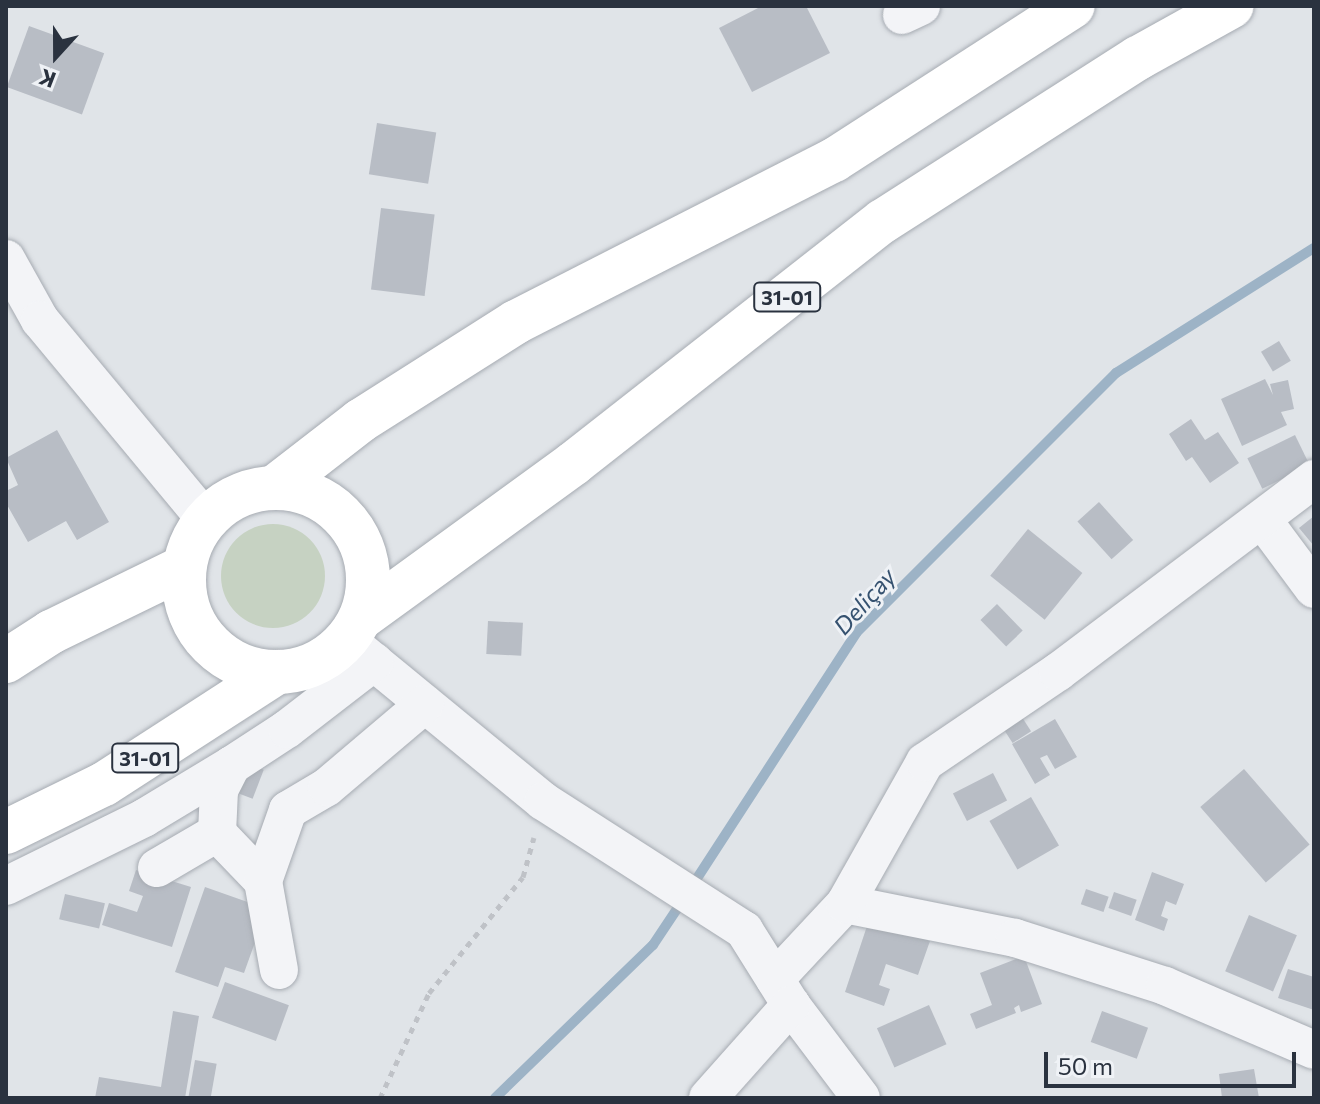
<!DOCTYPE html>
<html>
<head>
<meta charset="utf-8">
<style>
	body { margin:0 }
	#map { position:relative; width:1320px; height:1104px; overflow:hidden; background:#e0e4e8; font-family:Commissioner,sans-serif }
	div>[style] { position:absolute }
	.green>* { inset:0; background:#c6d2c2 }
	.round { border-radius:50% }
	.stream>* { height:10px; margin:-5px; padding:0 5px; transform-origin:5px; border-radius:5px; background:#9db3c6 }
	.building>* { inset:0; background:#b8bdc5; transform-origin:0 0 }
	.path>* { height:5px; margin-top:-2.5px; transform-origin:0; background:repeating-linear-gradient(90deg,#bfc2c7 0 6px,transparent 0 12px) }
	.roads { filter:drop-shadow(0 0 2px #a6abb2) drop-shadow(0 0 2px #a6abb2) }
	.minor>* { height:38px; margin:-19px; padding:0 19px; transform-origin:19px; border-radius:19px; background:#f3f4f7 }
	.highway>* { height:44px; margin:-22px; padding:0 22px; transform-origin:22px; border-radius:22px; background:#fff }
	.highway>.ring { margin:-22px; padding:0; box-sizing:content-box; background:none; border:44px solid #fff; border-radius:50% }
	span { translate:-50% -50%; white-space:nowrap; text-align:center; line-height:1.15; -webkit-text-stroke:6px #eff2f6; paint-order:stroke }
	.shield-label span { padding:2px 6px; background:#eff2f6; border:2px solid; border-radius:6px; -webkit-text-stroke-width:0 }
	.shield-label { font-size:20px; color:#2a323f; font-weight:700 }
	.water-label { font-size:24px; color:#365270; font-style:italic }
	.frame { position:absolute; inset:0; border:8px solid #2a323f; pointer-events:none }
	.north { position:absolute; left:16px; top:16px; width:80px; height:80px; -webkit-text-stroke:6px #eff2f6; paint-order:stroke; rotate:201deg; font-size:22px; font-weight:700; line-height:32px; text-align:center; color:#2a323f }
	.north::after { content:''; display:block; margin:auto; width:28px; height:36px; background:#2a323f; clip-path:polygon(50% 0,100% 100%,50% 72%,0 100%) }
	.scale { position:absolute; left:1044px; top:1052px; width:252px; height:36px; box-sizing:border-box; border:4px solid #2a323f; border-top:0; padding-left:10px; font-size:24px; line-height:28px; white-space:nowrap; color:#2a323f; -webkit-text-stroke:6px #eff2f6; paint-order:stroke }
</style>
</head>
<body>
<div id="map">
	<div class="green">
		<div class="round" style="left:221px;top:524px;width:104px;height:104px"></div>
	</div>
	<div class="stream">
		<div style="left:692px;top:886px;width:302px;rotate:-57deg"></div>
		<div style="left:856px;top:633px;width:368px;rotate:-45deg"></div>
		<div style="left:1116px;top:373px;width:234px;rotate:-32.3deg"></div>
		<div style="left:495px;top:1098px;width:220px;rotate:-44.1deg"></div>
		<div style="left:653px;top:945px;width:54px;rotate:-56.3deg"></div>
	</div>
	<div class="building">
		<div style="clip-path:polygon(762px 6px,806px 6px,830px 53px,752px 92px,719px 28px)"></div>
		<div style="left:29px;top:26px;width:80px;height:65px;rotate:20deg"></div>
		<div style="left:377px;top:123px;width:60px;height:52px;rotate:9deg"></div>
		<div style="left:381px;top:208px;width:54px;height:82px;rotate:7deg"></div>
		<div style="left:1279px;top:341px;width:23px;height:21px;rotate:59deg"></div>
		<div style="clip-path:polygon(1265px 379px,1273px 395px,1270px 384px,1288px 380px,1294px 409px,1281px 412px,1287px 425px,1242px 446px,1221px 399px)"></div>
		<div style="clip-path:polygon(1191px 419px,1205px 440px,1218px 432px,1239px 463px,1210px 483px,1192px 457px,1186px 461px,1169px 434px)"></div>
		<div style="clip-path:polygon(57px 430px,109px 522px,77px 540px,66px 521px,28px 542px,6px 503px,6px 491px,18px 485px,6px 458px)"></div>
		<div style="left:1295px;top:435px;width:34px;height:53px;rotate:64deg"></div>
		<div style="left:1099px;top:502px;width:51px;height:29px;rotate:48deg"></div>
		<div style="clip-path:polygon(1314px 516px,1314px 546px,1299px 528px)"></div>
		<div style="left:1028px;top:529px;width:70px;height:60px;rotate:39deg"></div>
		<div style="left:997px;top:604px;width:37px;height:23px;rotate:46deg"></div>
		<div style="left:488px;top:621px;width:35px;height:33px;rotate:3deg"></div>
		<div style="left:1018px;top:711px;width:24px;height:22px;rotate:57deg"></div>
		<div style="clip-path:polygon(1055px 719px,1077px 757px,1055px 769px,1047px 755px,1040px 758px,1050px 775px,1035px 784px,1012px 744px)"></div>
		<div style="left:246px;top:763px;width:19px;height:31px;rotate:21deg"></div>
		<div style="left:1244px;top:769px;width:100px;height:58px;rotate:49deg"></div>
		<div style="left:993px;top:773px;width:31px;height:45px;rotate:63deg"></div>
		<div style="left:1031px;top:797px;width:56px;height:48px;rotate:60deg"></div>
		<div style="clip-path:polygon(136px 870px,191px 887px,172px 947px,102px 925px,109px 903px,137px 912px,143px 896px,129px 891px)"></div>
		<div style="clip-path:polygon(1152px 872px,1184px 884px,1176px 905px,1166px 901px,1161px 916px,1168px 919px,1164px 931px,1135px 920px)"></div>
		<div style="clip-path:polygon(205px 887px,267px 909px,244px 973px,225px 967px,218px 987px,175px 972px)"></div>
		<div style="left:1086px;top:889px;width:24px;height:16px;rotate:19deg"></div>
		<div style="left:1114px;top:892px;width:24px;height:17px;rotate:19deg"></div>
		<div style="left:65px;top:894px;width:41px;height:26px;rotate:13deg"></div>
		<div style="left:1249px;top:915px;width:52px;height:61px;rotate:23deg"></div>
		<div style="clip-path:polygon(869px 920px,930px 941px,918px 975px,886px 964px,879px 985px,890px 989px,884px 1006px,845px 992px)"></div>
		<div style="clip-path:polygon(1024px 956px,1042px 1004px,1021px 1012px,1019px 1005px,1014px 1008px,1016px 1013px,976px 1029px,970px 1014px,992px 1005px,980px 973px)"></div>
		<div style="clip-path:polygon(1288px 969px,1314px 977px,1314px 1010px,1278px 998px)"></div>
		<div style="left:225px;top:982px;width:68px;height:38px;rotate:20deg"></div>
		<div style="left:929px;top:1005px;width:43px;height:57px;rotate:66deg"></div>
		<div style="clip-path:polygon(173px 1011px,199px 1016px,185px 1098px,95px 1098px,99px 1077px,161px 1087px)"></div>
		<div style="left:1102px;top:1011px;width:49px;height:33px;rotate:20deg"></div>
		<div style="left:195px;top:1060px;width:22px;height:38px;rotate:10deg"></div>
		<div style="clip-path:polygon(1254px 1069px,1259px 1098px,1222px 1098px,1219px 1074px)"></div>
	</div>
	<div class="path">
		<div style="left:380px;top:1098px;width:116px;rotate:-65deg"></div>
		<div style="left:429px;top:993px;width:149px;rotate:-51deg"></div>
		<div style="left:523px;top:877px;width:41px;rotate:-74.6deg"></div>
	</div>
	<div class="roads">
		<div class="minor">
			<div style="left:902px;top:15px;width:21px;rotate:-25deg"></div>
			<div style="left:6px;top:259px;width:70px;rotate:60.9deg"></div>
			<div style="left:40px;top:320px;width:259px;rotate:50.3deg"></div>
			<div style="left:1262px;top:519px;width:87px;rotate:53.4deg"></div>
			<div style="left:347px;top:640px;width:254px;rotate:39.4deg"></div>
			<div style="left:543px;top:801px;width:239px;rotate:32.7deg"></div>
			<div style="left:744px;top:930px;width:89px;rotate:57.9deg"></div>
			<div style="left:791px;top:1005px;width:116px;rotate:53deg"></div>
			<div style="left:217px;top:833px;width:43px;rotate:-87.3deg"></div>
			<div style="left:219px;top:790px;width:28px;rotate:-63deg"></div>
			<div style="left:232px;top:765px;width:66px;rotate:-33.2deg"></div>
			<div style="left:287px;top:729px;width:110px;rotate:-37.6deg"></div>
			<div style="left:157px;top:868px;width:69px;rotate:-30.3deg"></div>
			<div style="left:217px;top:833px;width:66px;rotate:46.2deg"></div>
			<div style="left:6px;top:886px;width:154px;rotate:-26.2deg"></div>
			<div style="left:144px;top:818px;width:103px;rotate:-31.1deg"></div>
			<div style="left:845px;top:904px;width:173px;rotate:11.3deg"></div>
			<div style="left:1015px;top:938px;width:157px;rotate:17.7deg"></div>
			<div style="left:1165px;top:986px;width:162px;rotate:23.2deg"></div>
			<div style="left:279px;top:970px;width:90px;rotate:-100.2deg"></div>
			<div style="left:263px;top:881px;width:75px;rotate:-70.6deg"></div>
			<div style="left:288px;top:810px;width:45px;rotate:-30.5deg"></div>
			<div style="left:327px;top:787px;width:128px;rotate:-40.3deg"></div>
			<div style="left:775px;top:979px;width:103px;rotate:-47deg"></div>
			<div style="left:845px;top:904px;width:163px;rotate:-60.6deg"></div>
			<div style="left:925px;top:762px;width:161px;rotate:-34.1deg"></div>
			<div style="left:1058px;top:672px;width:321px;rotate:-37deg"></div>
			<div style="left:708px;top:1098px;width:125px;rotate:-48.3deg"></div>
		</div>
		<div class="highway">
			<div style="left:275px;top:487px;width:108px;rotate:-37.8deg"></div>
			<div style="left:360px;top:421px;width:185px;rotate:-32.4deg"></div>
			<div style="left:516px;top:322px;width:357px;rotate:-27deg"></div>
			<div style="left:834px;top:160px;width:284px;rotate:-32.8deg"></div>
			<div class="ring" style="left:184px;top:488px;width:140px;height:140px"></div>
			<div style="left:361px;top:618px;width:263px;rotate:-36deg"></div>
			<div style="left:574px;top:463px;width:392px;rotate:-38.1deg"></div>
			<div style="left:883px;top:221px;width:303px;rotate:-32.6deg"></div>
			<div style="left:1138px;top:58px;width:107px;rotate:-29deg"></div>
			<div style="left:6px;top:661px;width:54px;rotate:-32.8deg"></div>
			<div style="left:51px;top:632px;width:148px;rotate:-26deg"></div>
			<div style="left:6px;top:832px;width:109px;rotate:-26.1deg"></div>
			<div style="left:104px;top:784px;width:206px;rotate:-32.9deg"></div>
		</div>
	</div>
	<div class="shield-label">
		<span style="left:787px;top:297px">31-01</span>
		<span style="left:145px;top:758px">31-01</span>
	</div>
	<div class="water-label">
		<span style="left:864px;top:601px;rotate:-48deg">Deliçay</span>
	</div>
	<div class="frame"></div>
	<div class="north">K</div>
	<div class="scale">50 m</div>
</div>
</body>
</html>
